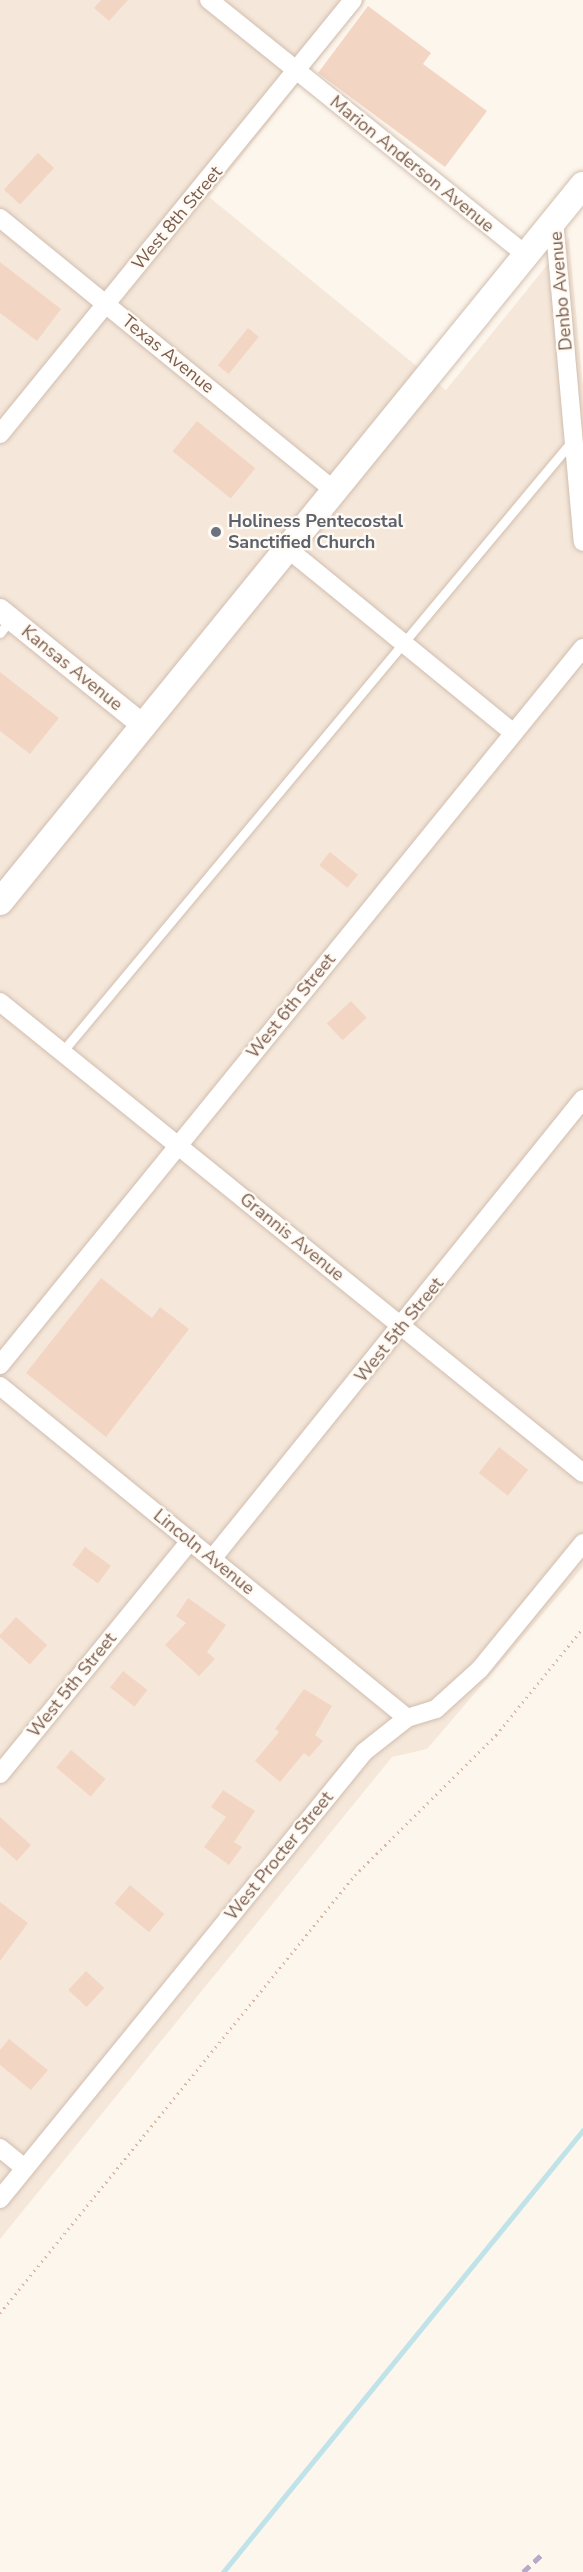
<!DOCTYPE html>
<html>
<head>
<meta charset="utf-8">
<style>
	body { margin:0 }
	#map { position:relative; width:583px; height:2572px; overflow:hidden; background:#fdf6ec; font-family:"Nunito Sans",sans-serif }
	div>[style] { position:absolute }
	.residential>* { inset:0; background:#f5e8da }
	.stream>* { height:5px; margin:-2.5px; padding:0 2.5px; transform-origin:2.5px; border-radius:2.5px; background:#bfe3e8 }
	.building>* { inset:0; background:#f3d5c3; transform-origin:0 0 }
	.path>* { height:3px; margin-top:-1.5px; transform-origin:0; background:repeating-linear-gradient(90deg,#d9b8a5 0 1.5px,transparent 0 6px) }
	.roads { filter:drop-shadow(0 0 2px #d1beb0) drop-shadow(0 0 2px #d1beb0) }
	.service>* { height:9px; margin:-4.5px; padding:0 4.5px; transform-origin:4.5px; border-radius:4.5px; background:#fff }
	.minor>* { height:18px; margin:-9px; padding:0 9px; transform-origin:9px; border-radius:9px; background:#fff }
	.tertiary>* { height:22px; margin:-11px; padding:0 11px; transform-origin:11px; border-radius:11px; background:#fff }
	.secondary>* { height:26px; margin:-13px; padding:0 13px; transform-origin:13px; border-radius:13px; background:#fff }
	.rail>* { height:4.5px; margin-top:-2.25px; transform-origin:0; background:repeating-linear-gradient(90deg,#b9a8c9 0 9px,transparent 0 15px) }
	.dots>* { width:16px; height:16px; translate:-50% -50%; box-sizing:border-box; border:3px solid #fffaf3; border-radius:50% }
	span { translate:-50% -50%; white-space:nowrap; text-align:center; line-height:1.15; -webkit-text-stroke:4.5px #fffaf3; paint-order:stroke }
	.street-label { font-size:18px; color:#7a5c4d }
	.worship-label { font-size:18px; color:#5b616d; font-weight:700 }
	.left { translate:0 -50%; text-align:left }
</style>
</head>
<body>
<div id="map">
	<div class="residential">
		<div style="clip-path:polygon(0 0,366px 0,209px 197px,446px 390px,569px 238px,583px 387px,583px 1567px,427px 1749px,392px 1757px,0 2239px)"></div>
	</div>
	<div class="stream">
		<div style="left:223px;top:2572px;width:570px;rotate:-50.84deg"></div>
	</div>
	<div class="building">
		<div style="clip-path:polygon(101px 0,128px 0,109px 21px,94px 8px)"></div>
		<div style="clip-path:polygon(368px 6px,431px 53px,423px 64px,487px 111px,445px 167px,318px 73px)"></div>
		<div style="left:38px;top:153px;width:22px;height:50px;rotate:43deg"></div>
		<div style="clip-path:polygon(0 262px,61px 309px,37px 341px,0 313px)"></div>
		<div style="left:248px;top:328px;width:14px;height:48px;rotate:39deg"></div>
		<div style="left:197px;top:421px;width:75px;height:39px;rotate:39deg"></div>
		<div style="clip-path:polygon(0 672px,59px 718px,30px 754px,0 731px)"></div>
		<div style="left:330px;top:852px;width:36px;height:17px;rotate:39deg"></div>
		<div style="left:351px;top:1001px;width:23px;height:33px;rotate:47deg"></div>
		<div style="clip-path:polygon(101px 1278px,152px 1318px,160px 1307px,189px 1329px,106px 1437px,26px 1373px)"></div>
		<div style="left:499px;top:1447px;width:37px;height:33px;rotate:38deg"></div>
		<div style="left:85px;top:1547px;width:32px;height:22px;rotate:36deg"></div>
		<div style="clip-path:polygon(188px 1598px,226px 1625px,207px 1652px,215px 1659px,199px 1676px,165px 1645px,186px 1623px,176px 1616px)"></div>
		<div style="left:16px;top:1617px;width:42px;height:26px;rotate:42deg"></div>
		<div style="left:123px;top:1671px;width:31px;height:21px;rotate:38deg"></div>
		<div style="clip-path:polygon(304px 1689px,332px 1706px,315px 1735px,323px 1741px,309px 1757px,304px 1753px,280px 1782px,255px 1761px,279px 1732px,275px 1729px)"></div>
		<div style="left:71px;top:1750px;width:45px;height:23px;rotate:40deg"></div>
		<div style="clip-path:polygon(223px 1790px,255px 1811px,234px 1842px,242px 1847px,229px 1865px,204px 1847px,226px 1817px,211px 1807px)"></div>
		<div style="clip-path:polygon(0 1817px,31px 1845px,17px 1861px,0 1846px)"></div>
		<div style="left:130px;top:1885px;width:45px;height:24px;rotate:40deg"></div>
		<div style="clip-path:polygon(0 1902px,28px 1923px,0 1961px)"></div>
		<div style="left:86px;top:1971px;width:25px;height:26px;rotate:43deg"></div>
		<div style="clip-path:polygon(9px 2039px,48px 2070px,31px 2090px,0 2065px,0 2050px)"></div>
	</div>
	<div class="path">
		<div style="left:0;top:2313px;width:564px;rotate:-50.98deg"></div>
		<div style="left:355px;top:1875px;width:199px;rotate:-44.8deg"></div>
		<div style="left:496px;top:1735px;width:138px;rotate:-50.9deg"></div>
	</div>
	<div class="roads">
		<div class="service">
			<div style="left:0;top:633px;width:18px;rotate:-52deg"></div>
			<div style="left:62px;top:1052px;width:796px;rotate:-50.15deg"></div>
		</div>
		<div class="minor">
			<div style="left:209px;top:0;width:407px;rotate:38.8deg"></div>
			<div style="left:0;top:218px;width:432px;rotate:39.2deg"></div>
			<div style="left:554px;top:220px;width:323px;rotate:84.9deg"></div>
			<div style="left:0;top:434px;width:559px;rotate:-50.88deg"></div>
			<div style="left:288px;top:549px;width:291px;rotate:39.2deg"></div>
			<div style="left:0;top:1002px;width:749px;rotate:38.93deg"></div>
			<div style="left:0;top:1365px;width:924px;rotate:-50.89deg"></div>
			<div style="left:0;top:1386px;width:525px;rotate:39.2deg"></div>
			<div style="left:212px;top:1559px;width:591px;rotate:-51.11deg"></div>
			<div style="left:0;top:1774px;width:301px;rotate:-50.8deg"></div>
			<div style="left:0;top:2148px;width:32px;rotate:39deg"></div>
			<div style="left:0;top:2199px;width:576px;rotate:-50.84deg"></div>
			<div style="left:364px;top:1752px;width:55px;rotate:-38.3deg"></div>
			<div style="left:407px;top:1718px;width:30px;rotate:-17deg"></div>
			<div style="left:436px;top:1709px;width:59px;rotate:-42.3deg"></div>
			<div style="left:480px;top:1669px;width:163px;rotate:-50.7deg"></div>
		</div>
		<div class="tertiary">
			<div style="left:0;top:610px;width:185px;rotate:38.9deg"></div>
		</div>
		<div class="secondary">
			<div style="left:0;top:902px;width:924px;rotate:-50.89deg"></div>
		</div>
	</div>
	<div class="rail">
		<div style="left:523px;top:2572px;width:26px;rotate:-43deg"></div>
	</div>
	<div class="dots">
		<div style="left:216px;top:532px;background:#6b7280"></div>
	</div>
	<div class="street-label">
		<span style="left:412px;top:164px;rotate:39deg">Marion Anderson Avenue</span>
		<span style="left:177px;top:218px;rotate:-50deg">West 8th Street</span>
		<span style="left:561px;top:291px;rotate:-95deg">Denbo Avenue</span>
		<span style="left:168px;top:354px;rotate:39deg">Texas Avenue</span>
		<span style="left:72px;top:668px;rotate:39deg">Kansas Avenue</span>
		<span style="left:291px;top:1006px;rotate:-51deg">West 6th Street</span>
		<span style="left:292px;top:1237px;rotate:39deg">Grannis Avenue</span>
		<span style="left:399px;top:1330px;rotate:-51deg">West 5th Street</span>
		<span style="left:204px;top:1552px;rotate:39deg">Lincoln Avenue</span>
		<span style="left:72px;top:1685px;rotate:-51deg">West 5th Street</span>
		<span style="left:279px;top:1856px;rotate:-51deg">West Procter Street</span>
	</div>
	<div class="worship-label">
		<span class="left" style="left:228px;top:532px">Holiness Pentecostal<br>Sanctified Church</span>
	</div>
</div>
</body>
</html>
